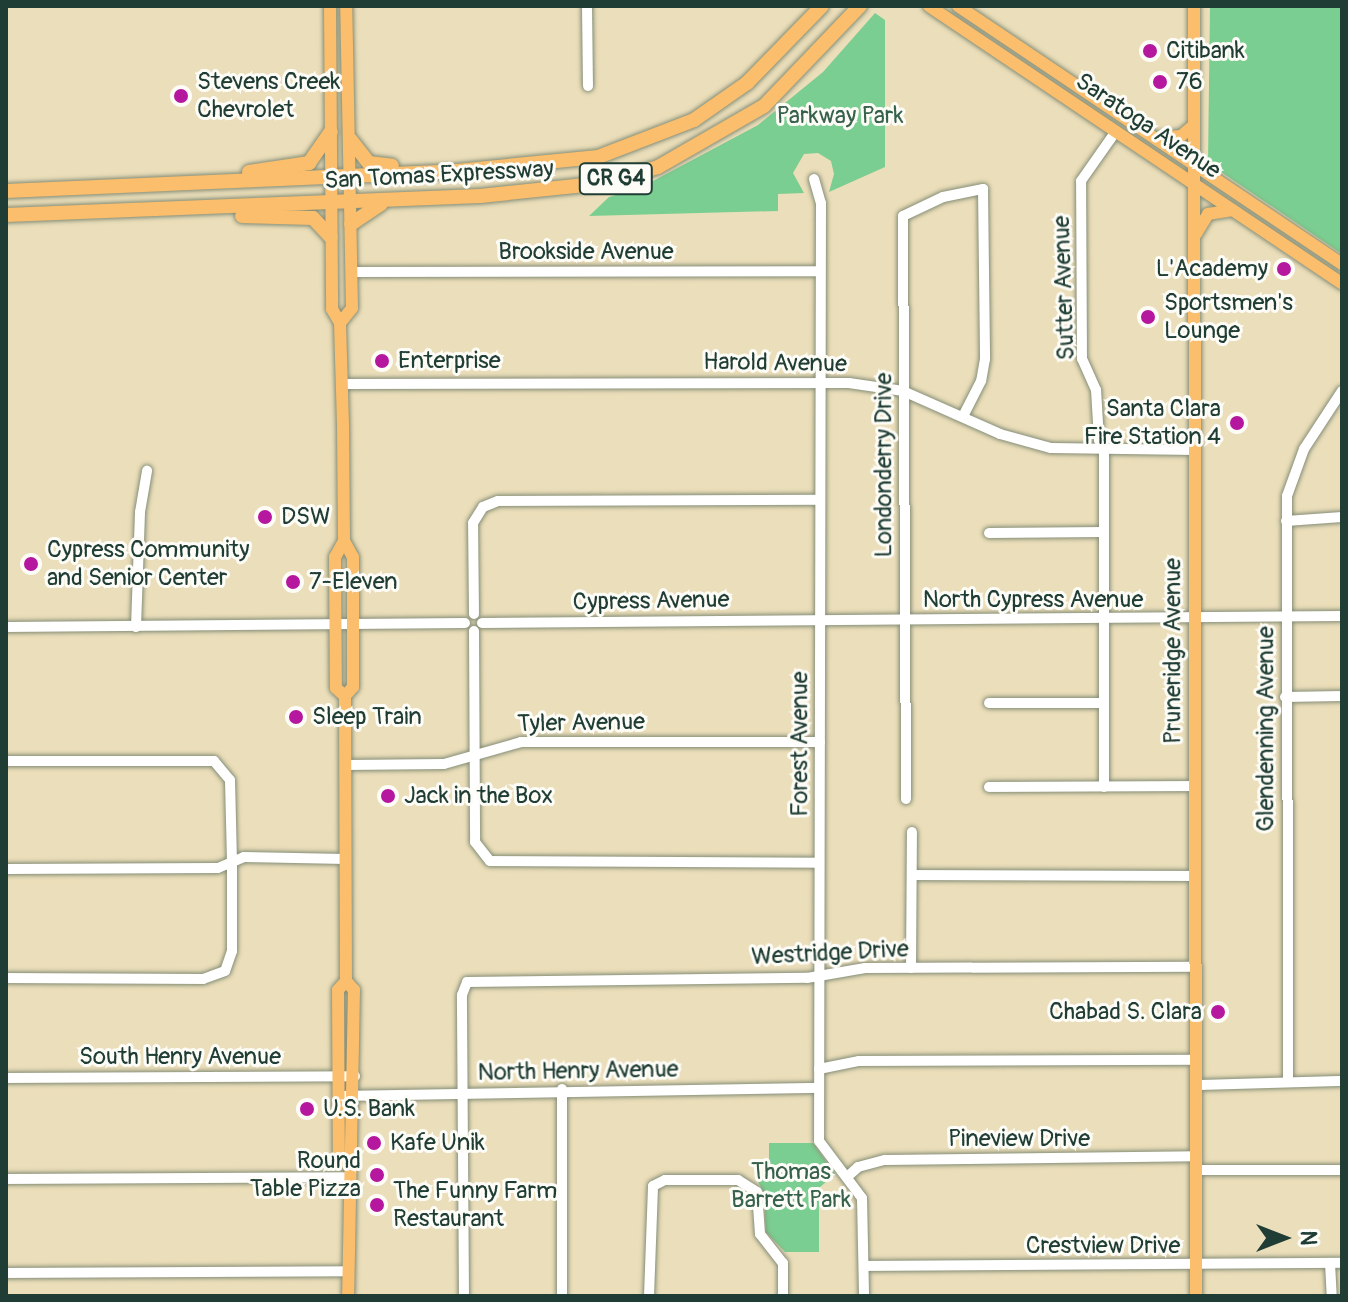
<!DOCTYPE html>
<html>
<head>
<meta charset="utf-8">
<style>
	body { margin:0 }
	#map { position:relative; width:1348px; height:1302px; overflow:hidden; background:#ebdeba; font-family:Pangolin,sans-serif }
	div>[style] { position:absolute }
	.green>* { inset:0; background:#7bce91 }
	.roads { filter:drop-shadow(0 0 2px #858e77) drop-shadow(0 0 2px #858e77) }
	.minor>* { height:10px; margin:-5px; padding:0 5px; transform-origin:5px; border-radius:5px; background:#fff }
	.major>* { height:12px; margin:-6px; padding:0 6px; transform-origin:6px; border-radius:6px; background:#fabe6d }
	.highway>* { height:14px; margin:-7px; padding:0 7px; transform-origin:7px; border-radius:7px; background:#fabe6d }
	.dots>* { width:22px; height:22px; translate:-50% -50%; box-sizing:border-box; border:4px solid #fdfcf7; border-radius:50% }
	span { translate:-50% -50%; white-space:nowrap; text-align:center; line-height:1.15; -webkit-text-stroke:6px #fdfcf7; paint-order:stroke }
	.shield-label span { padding:2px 6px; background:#fdfcf7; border:2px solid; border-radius:6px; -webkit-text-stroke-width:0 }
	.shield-label { font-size:22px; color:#1f3d34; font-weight:700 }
	.poi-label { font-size:24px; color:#1f3d34 }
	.left { translate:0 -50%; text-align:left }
	.right { translate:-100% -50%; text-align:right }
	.park-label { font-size:24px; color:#36614b }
	.street-label { font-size:24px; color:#1f3d34 }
	.frame { position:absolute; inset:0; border:8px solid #1f3d34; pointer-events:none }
	.north { position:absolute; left:1244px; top:1198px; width:80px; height:80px; -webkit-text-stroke:6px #fdfcf7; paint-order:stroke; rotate:90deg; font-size:22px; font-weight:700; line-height:32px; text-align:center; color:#1f3d34 }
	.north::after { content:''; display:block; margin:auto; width:28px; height:36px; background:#1f3d34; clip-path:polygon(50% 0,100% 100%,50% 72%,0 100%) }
</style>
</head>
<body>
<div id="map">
	<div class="green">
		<div style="clip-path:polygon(1210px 6px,1342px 6px,1342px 254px,1208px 163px)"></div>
		<div style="clip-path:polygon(875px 13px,885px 20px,885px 167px,829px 192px,834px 174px,831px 161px,818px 153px,804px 154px,793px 173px,804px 193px,778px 194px,778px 211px,589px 216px,609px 197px,640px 188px,758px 125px,823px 72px)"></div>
		<div style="clip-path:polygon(769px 1143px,813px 1143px,835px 1174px,819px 1188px,819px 1252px,785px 1252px,766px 1232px,764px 1193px,757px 1180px,769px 1169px)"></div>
	</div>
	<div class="roads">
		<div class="minor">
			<div style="left:587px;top:6px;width:80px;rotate:89.3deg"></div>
			<div style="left:814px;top:179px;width:25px;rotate:74deg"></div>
			<div style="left:821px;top:203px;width:938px;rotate:90.12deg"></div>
			<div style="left:819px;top:1141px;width:71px;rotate:53deg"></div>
			<div style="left:862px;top:1198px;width:98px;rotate:88.8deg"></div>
			<div style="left:352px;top:272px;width:468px;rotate:-0.1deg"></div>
			<div style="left:342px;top:384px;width:507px;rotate:-0.11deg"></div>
			<div style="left:849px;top:383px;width:55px;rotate:8.4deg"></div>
			<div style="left:903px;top:391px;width:106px;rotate:23.9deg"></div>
			<div style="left:1000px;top:434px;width:53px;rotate:15.4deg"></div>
			<div style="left:1051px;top:448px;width:144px;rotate:0.8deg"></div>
			<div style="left:1286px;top:521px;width:56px;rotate:-4.1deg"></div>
			<div style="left:989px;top:533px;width:115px;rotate:-0.5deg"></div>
			<div style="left:474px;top:614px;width:91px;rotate:-90.6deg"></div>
			<div style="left:473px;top:523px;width:19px;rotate:-58deg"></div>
			<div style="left:483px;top:507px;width:16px;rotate:-22deg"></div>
			<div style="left:498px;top:501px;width:322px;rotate:-0.2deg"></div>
			<div style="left:482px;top:623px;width:860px;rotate:-0.47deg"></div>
			<div style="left:6px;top:627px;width:459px;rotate:-0.5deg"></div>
			<div style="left:136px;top:627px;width:115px;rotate:-88deg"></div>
			<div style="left:140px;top:512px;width:42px;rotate:-80.3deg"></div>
			<div style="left:474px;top:631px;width:211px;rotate:89.7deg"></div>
			<div style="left:475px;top:842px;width:24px;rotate:52deg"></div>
			<div style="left:490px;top:861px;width:329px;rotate:0.3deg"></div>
			<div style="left:1285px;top:697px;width:57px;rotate:-1deg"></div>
			<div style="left:989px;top:703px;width:115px"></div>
			<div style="left:6px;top:761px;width:208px"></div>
			<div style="left:214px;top:761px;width:25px;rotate:50deg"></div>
			<div style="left:230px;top:780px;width:82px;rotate:88.6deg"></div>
			<div style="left:232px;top:862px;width:89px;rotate:90deg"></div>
			<div style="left:232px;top:951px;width:21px;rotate:109deg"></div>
			<div style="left:225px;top:971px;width:23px;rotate:160deg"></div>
			<div style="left:203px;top:979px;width:197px;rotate:-179.7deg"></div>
			<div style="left:345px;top:765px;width:99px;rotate:-0.6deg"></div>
			<div style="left:444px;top:764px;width:80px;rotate:-15.9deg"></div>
			<div style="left:521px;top:742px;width:299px"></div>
			<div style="left:989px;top:787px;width:207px;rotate:-0.3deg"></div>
			<div style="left:1104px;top:787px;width:337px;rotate:-90deg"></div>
			<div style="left:1104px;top:450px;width:11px;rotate:-117deg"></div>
			<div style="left:1099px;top:440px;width:50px;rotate:-93.4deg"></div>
			<div style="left:1096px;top:390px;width:34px;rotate:-114deg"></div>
			<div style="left:1082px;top:359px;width:178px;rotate:-90.3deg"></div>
			<div style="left:1081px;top:181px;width:61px;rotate:-55deg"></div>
			<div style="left:906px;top:799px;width:583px;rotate:-90.29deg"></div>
			<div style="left:903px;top:216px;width:44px;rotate:-25.4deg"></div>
			<div style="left:943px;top:197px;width:41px;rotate:-11.3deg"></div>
			<div style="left:983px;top:189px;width:170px;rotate:89.3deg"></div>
			<div style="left:985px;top:359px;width:22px;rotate:100deg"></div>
			<div style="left:981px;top:381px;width:38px;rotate:117deg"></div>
			<div style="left:6px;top:869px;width:212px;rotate:-0.3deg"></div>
			<div style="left:218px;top:868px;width:28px;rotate:-23deg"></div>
			<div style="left:244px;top:857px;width:102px;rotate:1.1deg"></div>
			<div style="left:912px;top:875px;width:284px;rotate:0.2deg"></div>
			<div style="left:911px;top:968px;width:136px;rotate:-89.6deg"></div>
			<div style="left:819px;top:1069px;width:41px;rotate:-11.3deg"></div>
			<div style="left:859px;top:1061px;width:337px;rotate:-0.2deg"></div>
			<div style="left:6px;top:1078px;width:349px;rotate:-0.3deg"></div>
			<div style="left:1288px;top:1081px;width:585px;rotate:-90.1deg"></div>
			<div style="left:1287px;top:496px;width:50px;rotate:-70.1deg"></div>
			<div style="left:1304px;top:449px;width:69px;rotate:-56.8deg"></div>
			<div style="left:1196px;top:1085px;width:146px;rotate:-1.6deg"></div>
			<div style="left:562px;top:1089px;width:207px;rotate:90deg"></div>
			<div style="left:345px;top:1096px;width:474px;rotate:-1deg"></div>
			<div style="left:1196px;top:1170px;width:146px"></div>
			<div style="left:847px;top:1177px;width:15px;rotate:-42deg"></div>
			<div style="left:858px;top:1167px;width:28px;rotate:-15deg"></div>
			<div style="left:885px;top:1160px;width:311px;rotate:-0.7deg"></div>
			<div style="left:6px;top:1179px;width:341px;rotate:-0.3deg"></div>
			<div style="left:1330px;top:1263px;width:33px;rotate:87deg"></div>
			<div style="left:864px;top:1266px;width:478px;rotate:-0.4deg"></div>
			<div style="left:6px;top:1273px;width:342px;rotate:-0.3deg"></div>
			<div style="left:464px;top:1296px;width:301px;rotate:-90.4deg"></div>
			<div style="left:462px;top:995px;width:14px;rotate:-69deg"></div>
			<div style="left:467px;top:982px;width:340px;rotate:-0.7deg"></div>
			<div style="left:807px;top:978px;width:59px;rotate:-9.8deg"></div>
			<div style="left:865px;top:968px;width:331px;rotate:-0.2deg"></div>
			<div style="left:649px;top:1296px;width:110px;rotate:-87.9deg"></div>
			<div style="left:653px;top:1186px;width:13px;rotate:-27deg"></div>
			<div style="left:665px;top:1180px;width:73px"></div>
			<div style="left:738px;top:1180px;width:22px;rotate:32deg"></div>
			<div style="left:757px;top:1192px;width:42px;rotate:85.9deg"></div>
			<div style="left:760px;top:1234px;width:37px;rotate:52deg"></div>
			<div style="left:783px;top:1263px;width:33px;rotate:90deg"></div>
		</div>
		<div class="major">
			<div style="left:330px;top:6px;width:303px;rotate:89.6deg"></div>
			<div style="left:332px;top:309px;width:16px;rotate:60deg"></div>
			<div style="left:340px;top:323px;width:102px;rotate:88.3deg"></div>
			<div style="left:343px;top:425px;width:116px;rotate:89.5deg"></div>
			<div style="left:344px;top:541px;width:18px;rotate:119deg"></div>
			<div style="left:335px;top:557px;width:131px;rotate:89.6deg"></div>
			<div style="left:336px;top:688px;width:12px;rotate:42deg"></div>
			<div style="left:929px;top:6px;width:498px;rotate:33.9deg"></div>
			<div style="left:958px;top:6px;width:463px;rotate:33.9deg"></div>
			<div style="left:1194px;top:6px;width:1290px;rotate:89.91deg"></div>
			<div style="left:1158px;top:138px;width:23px;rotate:-5deg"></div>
			<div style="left:1181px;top:136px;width:17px;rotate:-40deg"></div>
			<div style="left:1196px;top:234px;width:23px;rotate:-59deg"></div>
			<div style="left:1208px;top:214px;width:25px;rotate:-9deg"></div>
			<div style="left:340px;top:323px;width:19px;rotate:-51deg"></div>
			<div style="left:352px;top:308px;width:302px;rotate:-91.1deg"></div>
			<div style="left:344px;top:541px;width:18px;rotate:61deg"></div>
			<div style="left:353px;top:557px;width:130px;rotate:90deg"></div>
			<div style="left:353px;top:687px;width:12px;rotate:132deg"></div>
			<div style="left:345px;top:696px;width:285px;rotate:89.8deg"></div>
			<div style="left:346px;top:981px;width:12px;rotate:132deg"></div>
			<div style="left:338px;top:990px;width:166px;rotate:89.7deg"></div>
			<div style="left:339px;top:1156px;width:11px;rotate:41deg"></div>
			<div style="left:346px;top:981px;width:12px;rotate:48deg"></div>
			<div style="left:354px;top:990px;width:306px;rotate:91.1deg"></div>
		</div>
		<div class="highway">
			<div style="left:350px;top:139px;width:31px;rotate:52deg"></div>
			<div style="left:369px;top:163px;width:23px;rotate:7deg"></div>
			<div style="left:249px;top:172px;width:61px;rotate:-8.5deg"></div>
			<div style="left:309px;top:163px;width:38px;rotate:-55deg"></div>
			<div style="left:6px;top:191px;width:451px;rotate:-2.5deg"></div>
			<div style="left:457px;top:171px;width:142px;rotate:-5.7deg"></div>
			<div style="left:598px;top:157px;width:103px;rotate:-21.1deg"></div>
			<div style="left:694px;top:120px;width:65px;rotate:-34.9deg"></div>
			<div style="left:747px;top:83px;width:107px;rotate:-45.8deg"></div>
			<div style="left:6px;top:215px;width:474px;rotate:-2.3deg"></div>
			<div style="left:480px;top:196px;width:125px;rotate:-6deg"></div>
			<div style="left:604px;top:183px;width:56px;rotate:-16.5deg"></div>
			<div style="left:658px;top:167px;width:122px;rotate:-29.9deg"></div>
			<div style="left:764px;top:106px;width:139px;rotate:-46.2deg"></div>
			<div style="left:242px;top:216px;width:71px;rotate:1.6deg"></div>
			<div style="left:313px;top:218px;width:26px;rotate:47deg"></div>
			<div style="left:351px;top:224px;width:36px;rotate:-34deg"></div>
		</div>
	</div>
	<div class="dots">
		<div style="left:1150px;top:51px;background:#b5179e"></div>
		<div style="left:1160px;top:82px;background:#b5179e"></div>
		<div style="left:181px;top:96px;background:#b5179e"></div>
		<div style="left:1284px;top:269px;background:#b5179e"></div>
		<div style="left:1148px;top:317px;background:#b5179e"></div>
		<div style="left:382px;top:361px;background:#b5179e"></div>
		<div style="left:1237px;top:423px;background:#b5179e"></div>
		<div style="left:265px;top:517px;background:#b5179e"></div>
		<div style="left:31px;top:564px;background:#b5179e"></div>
		<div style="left:293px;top:582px;background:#b5179e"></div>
		<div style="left:296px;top:717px;background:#b5179e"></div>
		<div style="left:388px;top:796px;background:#b5179e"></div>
		<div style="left:1218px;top:1012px;background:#b5179e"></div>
		<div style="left:307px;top:1109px;background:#b5179e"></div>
		<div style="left:374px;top:1143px;background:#b5179e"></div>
		<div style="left:377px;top:1175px;background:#b5179e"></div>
		<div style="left:377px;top:1205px;background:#b5179e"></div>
	</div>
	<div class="shield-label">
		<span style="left:616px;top:179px">CR G4</span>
	</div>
	<div class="poi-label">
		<span class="left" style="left:1166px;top:51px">Citibank</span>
		<span class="left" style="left:197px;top:96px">Stevens Creek<br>Chevrolet</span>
		<span class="left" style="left:1176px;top:82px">76</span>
		<span class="right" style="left:1268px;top:269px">L'Academy</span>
		<span class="left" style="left:1164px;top:317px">Sportsmen's<br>Lounge</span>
		<span class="left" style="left:398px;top:361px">Enterprise</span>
		<span class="right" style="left:1221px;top:423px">Santa Clara<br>Fire Station 4</span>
		<span class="left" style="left:281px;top:517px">DSW</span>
		<span class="left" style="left:47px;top:564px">Cypress Community<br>and Senior Center</span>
		<span class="left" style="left:309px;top:582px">7-Eleven</span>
		<span class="left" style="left:312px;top:717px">Sleep Train</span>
		<span class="left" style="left:404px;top:796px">Jack in the Box</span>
		<span class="right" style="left:1202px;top:1012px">Chabad S. Clara</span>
		<span class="left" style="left:323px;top:1109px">U.S. Bank</span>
		<span class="left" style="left:390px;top:1143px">Kafe Unik</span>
		<span class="right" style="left:361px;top:1175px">Round<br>Table Pizza</span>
		<span class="left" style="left:393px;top:1205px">The Funny Farm<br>Restaurant</span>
	</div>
	<div class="park-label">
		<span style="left:840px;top:116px">Parkway Park</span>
		<span style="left:791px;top:1186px">Thomas<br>Barrett Park</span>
	</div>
	<div class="street-label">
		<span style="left:1148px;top:126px;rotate:34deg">Saratoga Avenue</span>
		<span style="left:439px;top:175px;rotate:-3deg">San Tomas Expressway</span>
		<span style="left:586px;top:252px">Brookside Avenue</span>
		<span style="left:1064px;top:288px;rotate:-92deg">Sutter Avenue</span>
		<span style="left:775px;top:363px;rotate:1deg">Harold Avenue</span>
		<span style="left:884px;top:465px;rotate:-90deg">Londonderry Drive</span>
		<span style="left:1033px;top:600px">North Cypress Avenue</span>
		<span style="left:651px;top:601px;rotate:-1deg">Cypress Avenue</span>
		<span style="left:1173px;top:651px;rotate:-90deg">Pruneridge Avenue</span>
		<span style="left:581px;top:723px;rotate:-1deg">Tyler Avenue</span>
		<span style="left:1266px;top:729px;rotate:-90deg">Glendenning Avenue</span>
		<span style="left:800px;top:744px;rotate:-90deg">Forest Avenue</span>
		<span style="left:830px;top:953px;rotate:-3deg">Westridge Drive</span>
		<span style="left:180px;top:1057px">South Henry Avenue</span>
		<span style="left:578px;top:1071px;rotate:-1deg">North Henry Avenue</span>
		<span style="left:1019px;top:1139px">Pineview Drive</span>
		<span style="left:1103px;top:1246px">Crestview Drive</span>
	</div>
	<div class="frame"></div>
	<div class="north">N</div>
</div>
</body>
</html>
